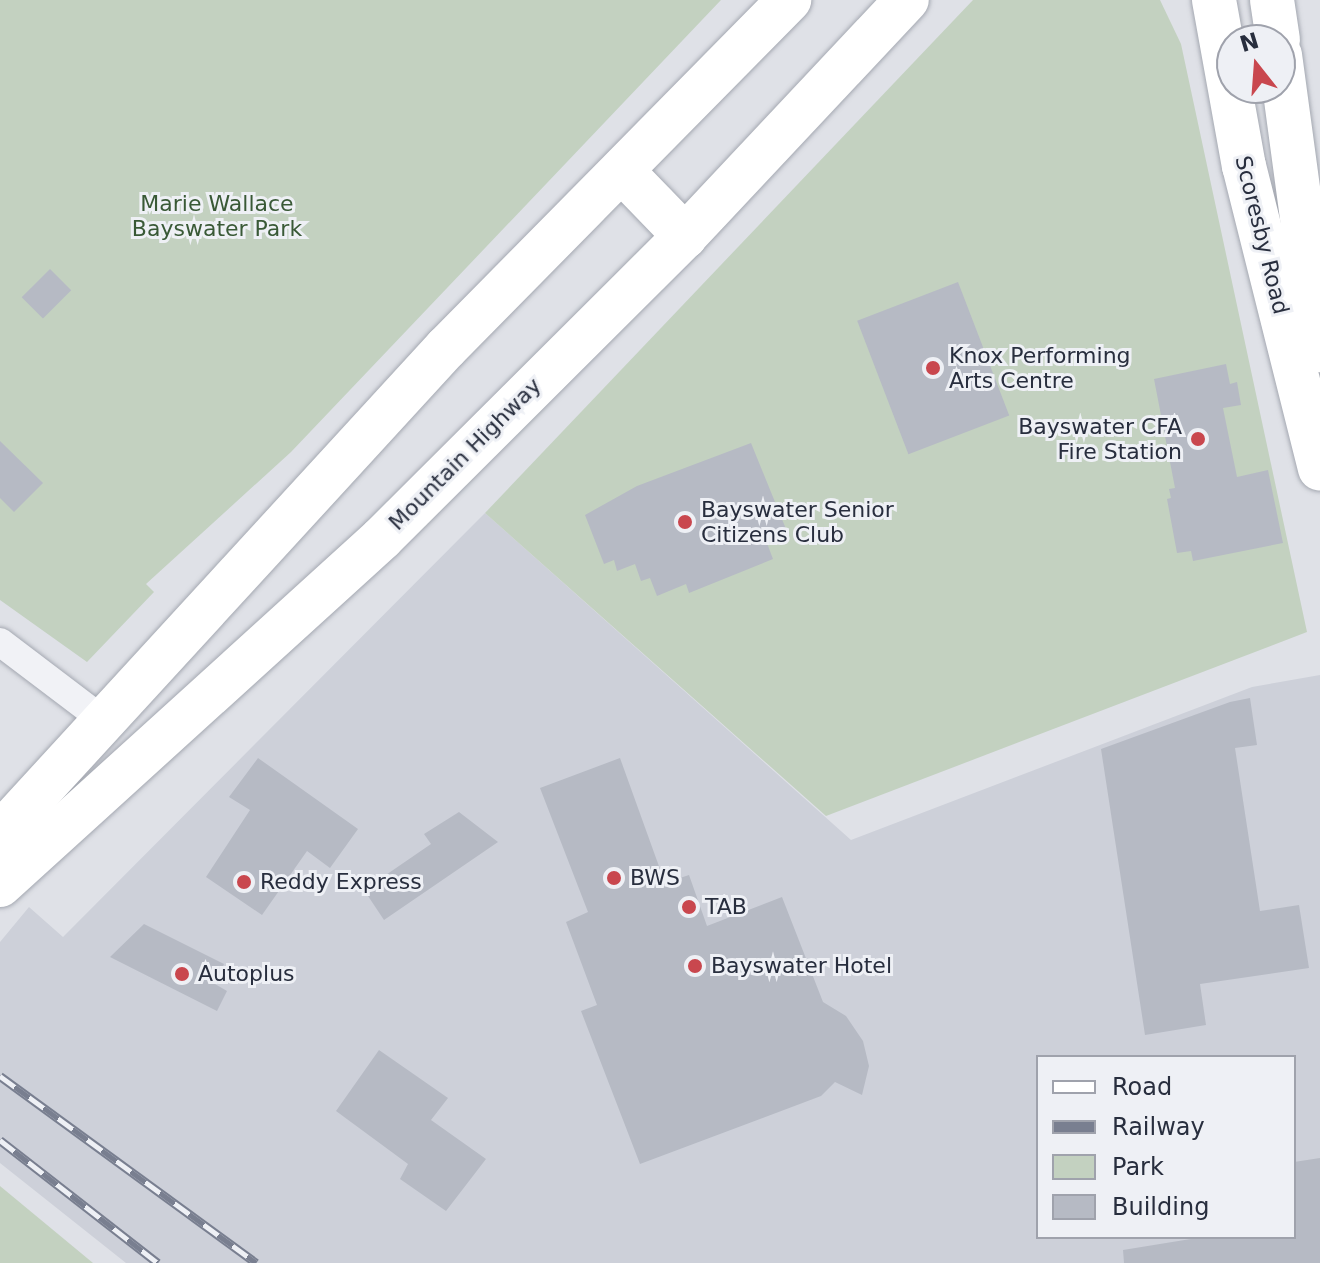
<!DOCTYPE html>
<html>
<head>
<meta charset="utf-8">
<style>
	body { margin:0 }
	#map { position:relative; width:1320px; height:1263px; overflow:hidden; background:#dfe1e7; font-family:"DejaVu Sans",sans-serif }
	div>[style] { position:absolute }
	.built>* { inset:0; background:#cdd0d9 }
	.green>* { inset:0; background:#c3d1c0 }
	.building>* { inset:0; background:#b6bac4; transform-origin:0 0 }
	.roads { filter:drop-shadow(0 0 2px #a4a8b1) drop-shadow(0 0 2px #a4a8b1) }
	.minor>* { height:28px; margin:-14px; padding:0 14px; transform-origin:14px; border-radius:14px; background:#f1f2f6 }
	.primary>* { height:44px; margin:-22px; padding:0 22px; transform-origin:22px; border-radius:22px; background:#fff }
	.rail>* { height:9px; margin-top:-4.5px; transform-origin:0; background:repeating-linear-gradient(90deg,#eef0f5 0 18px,#797f90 0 36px); box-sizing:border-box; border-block:2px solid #797f90 }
	.dots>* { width:22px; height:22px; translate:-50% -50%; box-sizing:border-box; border:4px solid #eef0f5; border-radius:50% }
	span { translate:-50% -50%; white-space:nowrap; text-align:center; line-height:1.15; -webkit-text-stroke:6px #eef0f5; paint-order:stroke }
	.park-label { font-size:22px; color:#395936 }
	.street-label { font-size:22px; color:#282e3e }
	.poi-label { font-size:22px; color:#282e3e }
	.left { translate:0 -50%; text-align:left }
	.right { translate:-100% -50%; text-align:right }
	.legend { position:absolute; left:1036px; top:1055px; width:260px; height:184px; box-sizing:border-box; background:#eef0f5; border:2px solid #9fa2ac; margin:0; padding:10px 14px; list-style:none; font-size:24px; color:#282e3e }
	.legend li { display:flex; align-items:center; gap:16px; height:40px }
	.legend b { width:40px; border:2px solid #9fa2ac }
	.north { position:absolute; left:1216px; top:24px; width:80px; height:80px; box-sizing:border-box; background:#eef0f5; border:2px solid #9fa2ac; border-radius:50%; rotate:343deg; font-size:22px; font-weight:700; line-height:32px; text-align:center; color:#282e3e }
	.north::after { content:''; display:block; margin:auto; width:28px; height:36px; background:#c9474e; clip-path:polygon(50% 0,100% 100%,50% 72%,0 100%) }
</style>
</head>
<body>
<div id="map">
	<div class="built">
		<div style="clip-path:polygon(evenodd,485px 513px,851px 840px,1252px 687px,1320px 675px,1320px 1263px,126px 1263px,0 1163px,0 942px,29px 907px,63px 937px,485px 513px,1038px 1057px,1294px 1057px,1294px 1237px,1038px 1237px,1038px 1057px)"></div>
	</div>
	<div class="green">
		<div style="clip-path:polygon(0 0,721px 0,291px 452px,146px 584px,154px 592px,87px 662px,0 600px)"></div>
		<div style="clip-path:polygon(973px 0,1160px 0,1181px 44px,1307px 632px,826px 816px,485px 513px)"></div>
		<div style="clip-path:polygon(0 1186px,93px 1263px,0 1263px)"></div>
	</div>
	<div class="building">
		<div style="left:50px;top:269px;width:30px;height:40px;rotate:45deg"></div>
		<div style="left:958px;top:282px;width:143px;height:108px;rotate:69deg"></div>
		<div style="clip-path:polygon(1226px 364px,1230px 384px,1237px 382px,1241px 405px,1223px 408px,1237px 477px,1268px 470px,1283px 543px,1193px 561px,1191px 551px,1177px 553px,1167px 499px,1171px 498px,1169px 489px,1175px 488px,1154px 379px)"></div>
		<div style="clip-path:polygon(0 441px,43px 483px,14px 512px,0 498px)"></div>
		<div style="clip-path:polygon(751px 443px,786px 529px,765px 538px,773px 559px,689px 593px,686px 584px,657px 596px,650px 578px,641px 581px,635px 564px,617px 571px,614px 560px,604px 564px,585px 515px,637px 486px)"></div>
		<div style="clip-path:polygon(1250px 698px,1257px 745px,1235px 748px,1260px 911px,1299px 905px,1309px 968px,1200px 984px,1206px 1025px,1145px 1035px,1101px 749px,1230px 702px)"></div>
		<div style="clip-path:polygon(258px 758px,358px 829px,330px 868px,307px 851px,262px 915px,206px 877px,250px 810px,229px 797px)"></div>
		<div style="clip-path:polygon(620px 758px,665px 883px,689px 875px,707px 926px,782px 897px,823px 1002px,846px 1016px,863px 1041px,869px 1066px,862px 1095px,835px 1082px,821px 1096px,640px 1164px,581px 1011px,597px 1005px,566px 922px,588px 912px,540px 788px)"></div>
		<div style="clip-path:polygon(459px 812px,498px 842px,384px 920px,364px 890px,431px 844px,424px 834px)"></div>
		<div style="clip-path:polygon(144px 924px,224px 964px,215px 984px,227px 991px,217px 1011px,110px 957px)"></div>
		<div style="clip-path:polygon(379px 1050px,448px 1098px,431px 1120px,486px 1159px,446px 1211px,400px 1179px,408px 1164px,336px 1111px)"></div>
		<div style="clip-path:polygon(1320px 1158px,1320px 1263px,1124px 1263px,1123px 1250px,1203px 1237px,1294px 1237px,1294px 1162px)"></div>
	</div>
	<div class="roads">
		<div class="minor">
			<div style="left:0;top:642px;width:131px;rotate:37.2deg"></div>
		</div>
		<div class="primary">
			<div style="left:1214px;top:0;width:169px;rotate:79.8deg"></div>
			<div style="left:1244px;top:166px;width:312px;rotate:75.9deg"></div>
			<div style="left:1272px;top:0;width:40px;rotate:81.5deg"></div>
			<div style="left:1280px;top:55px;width:298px;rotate:82.3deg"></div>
			<div style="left:622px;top:171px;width:91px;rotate:45.9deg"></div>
			<div style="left:0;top:834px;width:660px;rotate:-47.46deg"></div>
			<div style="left:446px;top:348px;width:489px;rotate:-45.4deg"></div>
			<div style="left:0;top:885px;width:515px;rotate:-42.24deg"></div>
			<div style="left:381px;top:539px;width:429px;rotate:-44.9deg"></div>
			<div style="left:685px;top:236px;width:324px;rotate:-46.8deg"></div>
		</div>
	</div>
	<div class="rail">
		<div style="left:0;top:1076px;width:317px;rotate:36.1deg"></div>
		<div style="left:0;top:1140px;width:200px;rotate:37.9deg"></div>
	</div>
	<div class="dots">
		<div style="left:933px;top:368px;background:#c9474e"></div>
		<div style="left:1198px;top:439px;background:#c9474e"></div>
		<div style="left:685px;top:522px;background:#c9474e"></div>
		<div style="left:614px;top:878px;background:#c9474e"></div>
		<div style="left:244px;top:882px;background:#c9474e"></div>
		<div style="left:689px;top:907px;background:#c9474e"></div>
		<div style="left:695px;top:966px;background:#c9474e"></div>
		<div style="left:182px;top:974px;background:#c9474e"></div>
	</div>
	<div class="park-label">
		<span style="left:217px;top:216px">Marie Wallace<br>Bayswater Park</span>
	</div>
	<div class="street-label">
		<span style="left:1262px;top:235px;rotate:76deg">Scoresby Road</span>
		<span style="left:465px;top:454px;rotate:-45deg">Mountain Highway</span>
	</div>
	<div class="poi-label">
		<span class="left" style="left:949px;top:368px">Knox Performing<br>Arts Centre</span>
		<span class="right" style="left:1182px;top:439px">Bayswater CFA<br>Fire Station</span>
		<span class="left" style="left:701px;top:522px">Bayswater Senior<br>Citizens Club</span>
		<span class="left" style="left:630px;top:878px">BWS</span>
		<span class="left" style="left:260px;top:882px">Reddy Express</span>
		<span class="left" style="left:705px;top:907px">TAB</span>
		<span class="left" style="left:711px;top:966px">Bayswater Hotel</span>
		<span class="left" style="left:198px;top:974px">Autoplus</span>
	</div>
	<ul class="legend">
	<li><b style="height:10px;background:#fff"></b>Road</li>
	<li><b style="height:10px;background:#797f90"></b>Railway</li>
	<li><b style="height:22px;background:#c3d1c0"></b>Park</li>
	<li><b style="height:22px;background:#b6bac4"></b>Building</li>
	</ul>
	<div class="north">N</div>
</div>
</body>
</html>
